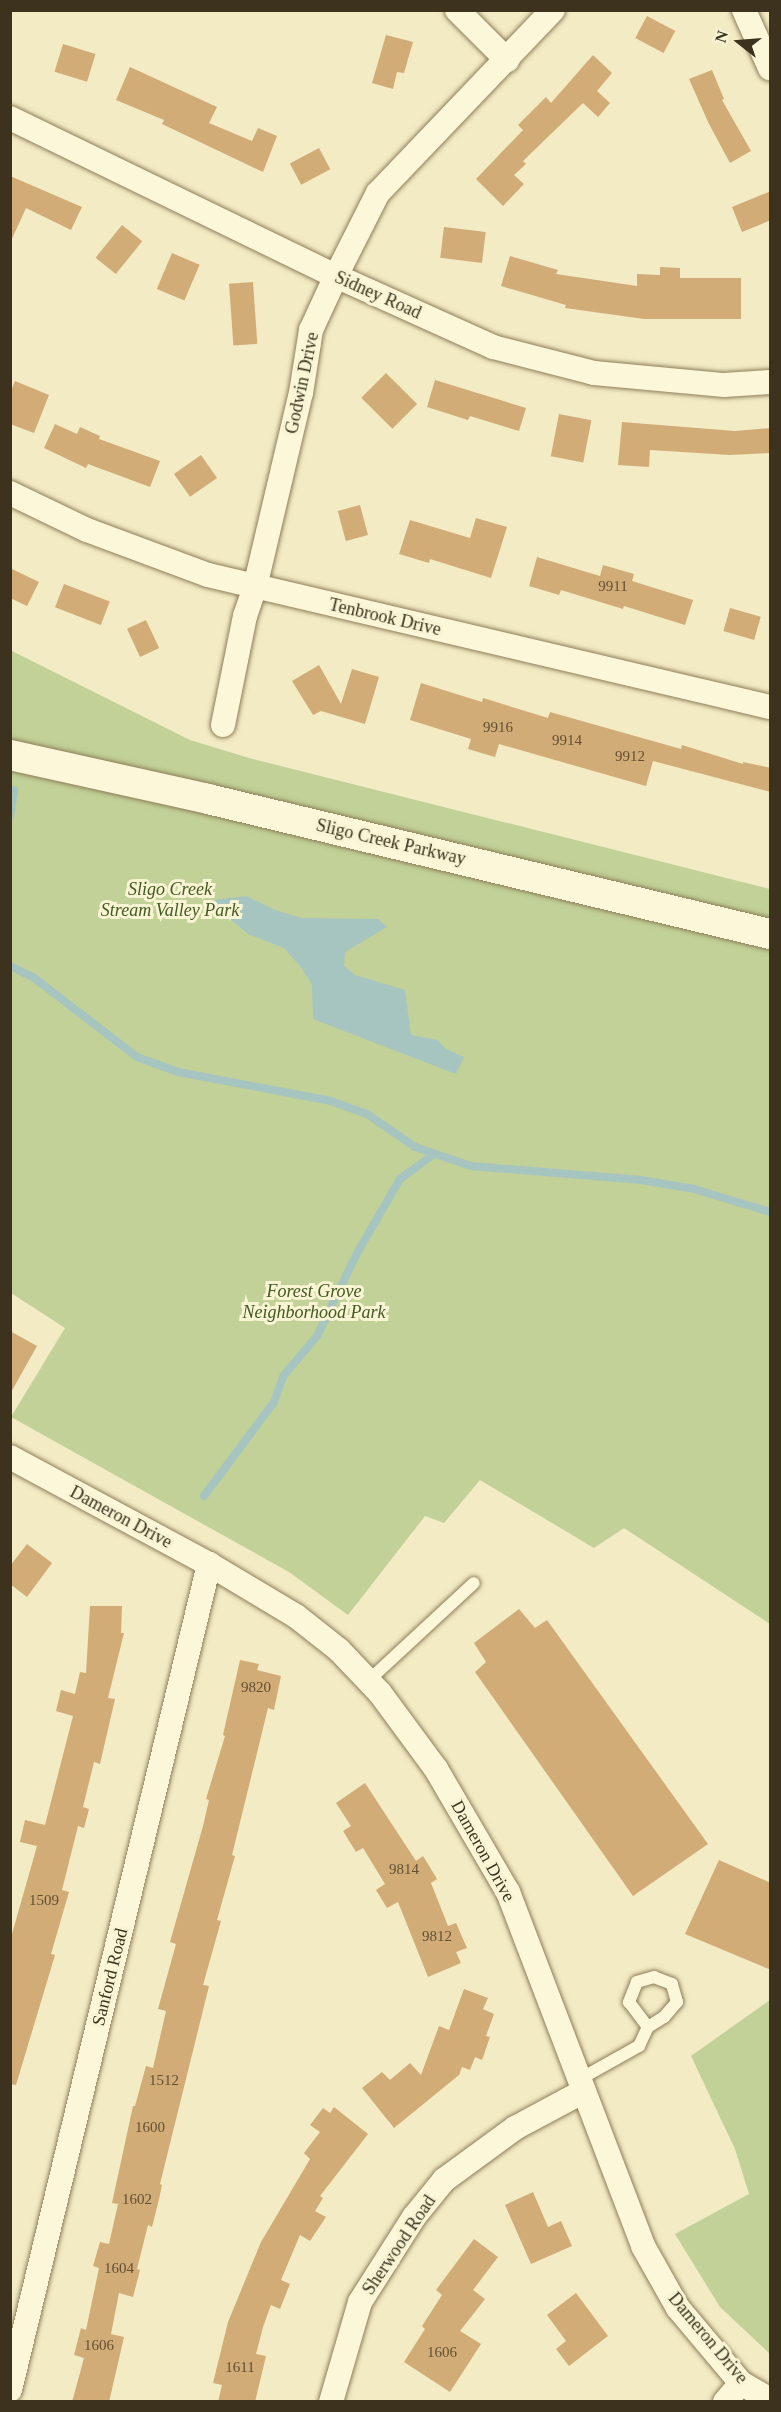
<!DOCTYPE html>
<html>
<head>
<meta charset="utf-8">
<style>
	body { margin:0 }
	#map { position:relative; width:781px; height:2412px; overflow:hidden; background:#f2ebc4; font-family:"Times New Roman",serif }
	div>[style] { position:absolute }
	.green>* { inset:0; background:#c1d197 }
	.water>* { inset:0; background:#a6c4c0 }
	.stream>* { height:8px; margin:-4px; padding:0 4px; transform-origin:4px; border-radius:4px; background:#a6c4c0 }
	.building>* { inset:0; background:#d2ac77; transform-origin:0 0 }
	.roads { filter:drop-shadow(0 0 2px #8e7e59) drop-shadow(0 0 2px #8e7e59) }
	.service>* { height:12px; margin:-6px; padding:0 6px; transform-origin:6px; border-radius:6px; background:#fbf7d8 }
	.minor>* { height:24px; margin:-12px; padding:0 12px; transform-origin:12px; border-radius:12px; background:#fbf7d8 }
	.tertiary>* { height:30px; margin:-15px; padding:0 15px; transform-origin:15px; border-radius:15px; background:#fbf7d8 }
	span { translate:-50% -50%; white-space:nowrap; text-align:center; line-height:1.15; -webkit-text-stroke:6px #f8f4d4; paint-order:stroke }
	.number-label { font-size:15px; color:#625034 }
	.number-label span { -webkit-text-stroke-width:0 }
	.street-label { font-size:18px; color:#3d321e }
	.park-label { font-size:18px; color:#445b23; font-style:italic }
	.frame { position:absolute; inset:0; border:12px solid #3d321e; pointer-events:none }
	.north { position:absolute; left:709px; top:12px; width:60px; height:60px; -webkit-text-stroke:4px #f8f4d4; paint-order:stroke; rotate:287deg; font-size:16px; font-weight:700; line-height:24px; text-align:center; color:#3d321e }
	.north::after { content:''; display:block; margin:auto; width:21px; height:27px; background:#3d321e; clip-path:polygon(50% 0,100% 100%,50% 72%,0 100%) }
</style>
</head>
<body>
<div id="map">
	<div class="green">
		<div style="clip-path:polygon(10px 650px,190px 740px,249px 758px,770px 889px,770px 1624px,624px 1528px,594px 1548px,480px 1480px,444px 1523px,425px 1516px,348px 1615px,289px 1572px,11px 1417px,65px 1328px,11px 1293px)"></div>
		<div style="clip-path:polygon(770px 2000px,770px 2354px,720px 2307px,675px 2234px,749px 2194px,735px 2149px,691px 2056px)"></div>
	</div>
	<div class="water">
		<div style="clip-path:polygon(246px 896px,275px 910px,301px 918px,378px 919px,387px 927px,345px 952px,344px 966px,355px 975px,405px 990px,411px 1035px,437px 1040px,446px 1049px,464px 1057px,456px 1074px,313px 1019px,312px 985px,301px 967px,284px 948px,248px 934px,230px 919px,213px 900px)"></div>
	</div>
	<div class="stream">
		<div style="left:10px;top:816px;width:26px;rotate:-81deg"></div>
		<div style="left:10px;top:966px;width:25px;rotate:26deg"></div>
		<div style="left:33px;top:977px;width:131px;rotate:37.6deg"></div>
		<div style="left:137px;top:1057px;width:44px;rotate:20.1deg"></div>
		<div style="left:178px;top:1072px;width:156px;rotate:10.7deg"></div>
		<div style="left:331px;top:1101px;width:38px;rotate:20deg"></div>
		<div style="left:367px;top:1114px;width:58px;rotate:34.5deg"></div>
		<div style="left:415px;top:1147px;width:59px;rotate:18.7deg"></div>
		<div style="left:471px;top:1166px;width:171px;rotate:4.7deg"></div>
		<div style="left:641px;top:1180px;width:54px;rotate:9.6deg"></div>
		<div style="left:694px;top:1189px;width:79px;rotate:16.8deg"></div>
		<div style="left:204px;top:1496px;width:117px;rotate:-53.3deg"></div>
		<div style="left:274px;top:1402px;width:29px;rotate:-70deg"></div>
		<div style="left:284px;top:1375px;width:51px;rotate:-49.8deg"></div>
		<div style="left:317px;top:1336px;width:90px;rotate:-64.3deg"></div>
		<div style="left:356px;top:1255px;width:88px;rotate:-59.9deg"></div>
		<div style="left:400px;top:1179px;width:42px;rotate:-36.3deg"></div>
	</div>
	<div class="building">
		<div style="left:647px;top:16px;width:32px;height:25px;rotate:28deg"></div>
		<div style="clip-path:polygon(386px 35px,413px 42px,404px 73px,397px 72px,393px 89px,372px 83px)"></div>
		<div style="left:63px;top:44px;width:34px;height:29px;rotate:17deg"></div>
		<div style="clip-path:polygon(593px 55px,612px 73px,597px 91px,610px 103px,598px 117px,583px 103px,523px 161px,526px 164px,514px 175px,524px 184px,503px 206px,476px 179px,523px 130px,518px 125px,546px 97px,551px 103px)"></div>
		<div style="clip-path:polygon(130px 67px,217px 107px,209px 123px,252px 141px,258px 128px,277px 136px,263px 172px,162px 124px,164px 120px,116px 100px)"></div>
		<div style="clip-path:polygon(712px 70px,724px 99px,722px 100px,751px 151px,730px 163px,709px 124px,689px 79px)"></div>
		<div style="left:319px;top:148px;width:24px;height:33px;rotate:62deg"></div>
		<div style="clip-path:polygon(10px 176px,82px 207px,71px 230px,26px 208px,10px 243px)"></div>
		<div style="clip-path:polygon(771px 191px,771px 220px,742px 232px,732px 207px)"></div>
		<div style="left:122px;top:225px;width:26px;height:42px;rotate:39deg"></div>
		<div style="left:444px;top:227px;width:42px;height:31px;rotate:7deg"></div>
		<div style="left:172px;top:253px;width:30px;height:39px;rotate:23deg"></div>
		<div style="clip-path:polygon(510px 256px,558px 270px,556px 274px,637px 286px,637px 274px,660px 275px,660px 267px,680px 268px,680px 278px,741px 278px,741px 319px,644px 319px,565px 308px,566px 305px,501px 286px)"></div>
		<div style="left:253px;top:282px;width:62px;height:24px;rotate:86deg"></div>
		<div style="left:386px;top:373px;width:44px;height:35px;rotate:45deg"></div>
		<div style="clip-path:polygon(435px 380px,526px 408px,519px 431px,470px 416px,468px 420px,427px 407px)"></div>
		<div style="clip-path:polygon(15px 381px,49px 395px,34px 433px,10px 424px,10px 393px)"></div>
		<div style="left:559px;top:414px;width:33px;height:43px;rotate:11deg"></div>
		<div style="clip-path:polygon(622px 422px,735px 431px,771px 428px,771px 453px,730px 455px,650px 450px,649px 467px,618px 465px)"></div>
		<div style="clip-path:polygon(55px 424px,77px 434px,80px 427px,100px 436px,99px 439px,160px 461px,150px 487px,88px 464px,86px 468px,44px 448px)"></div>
		<div style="left:201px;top:455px;width:28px;height:33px;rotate:55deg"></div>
		<div style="left:360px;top:505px;width:31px;height:23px;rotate:75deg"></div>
		<div style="clip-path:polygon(476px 518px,507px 527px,491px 578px,430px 559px,429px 563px,399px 554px,410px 520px,470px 538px)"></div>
		<div style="clip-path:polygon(537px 557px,600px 576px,603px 565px,634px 574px,632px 581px,693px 600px,685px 625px,624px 606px,623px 609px,561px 590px,559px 595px,529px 586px)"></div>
		<div style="clip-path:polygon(10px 568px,39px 582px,27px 606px,10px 598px)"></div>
		<div style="left:64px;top:584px;width:49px;height:25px;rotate:21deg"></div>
		<div style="left:730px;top:608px;width:32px;height:24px;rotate:16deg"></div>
		<div style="left:146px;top:620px;width:31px;height:21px;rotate:65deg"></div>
		<div style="clip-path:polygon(319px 665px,341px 704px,352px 669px,379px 677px,365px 724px,321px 711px,313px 715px,292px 681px)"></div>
		<div style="clip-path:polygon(421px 683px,482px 702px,483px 698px,548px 718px,550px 712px,681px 749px,682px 745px,743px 764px,743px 762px,771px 768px,771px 792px,653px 761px,646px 786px,499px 744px,495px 757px,468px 749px,471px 739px,410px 720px)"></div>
		<div style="clip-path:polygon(10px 1331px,37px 1346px,10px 1394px)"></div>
		<div style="clip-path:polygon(27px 1544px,52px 1563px,27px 1597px,10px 1584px,10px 1566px)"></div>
		<div style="clip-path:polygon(90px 1606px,122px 1606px,121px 1633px,124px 1633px,108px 1698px,115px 1699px,100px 1764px,94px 1762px,83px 1807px,89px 1809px,84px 1828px,78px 1826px,62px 1890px,69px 1892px,51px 1954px,55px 1955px,16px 2085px,10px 2084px,10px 1941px,37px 1846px,20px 1842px,25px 1820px,45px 1825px,73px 1716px,56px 1711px,61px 1690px,75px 1694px,80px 1672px,86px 1673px)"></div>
		<div style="clip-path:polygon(519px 1609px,535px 1628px,547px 1620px,708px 1844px,633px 1896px,475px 1672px,486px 1662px,474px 1643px)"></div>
		<div style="clip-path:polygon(240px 1660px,259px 1664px,257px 1670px,281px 1676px,274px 1710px,268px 1708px,232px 1855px,235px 1856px,217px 1920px,221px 1921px,203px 1985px,209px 1986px,160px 2184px,162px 2185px,159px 2199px,152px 2227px,148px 2225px,137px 2269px,140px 2270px,133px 2297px,119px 2293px,111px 2334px,124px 2337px,109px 2402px,72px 2402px,84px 2358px,74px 2355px,81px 2328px,86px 2330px,99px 2268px,93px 2266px,100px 2242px,109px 2244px,118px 2204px,112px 2203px,133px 2106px,135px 2106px,146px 2066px,153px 2068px,166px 2011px,158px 2009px,176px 1944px,170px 1942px,203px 1826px,209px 1800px,206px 1799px,225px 1736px,223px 1735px)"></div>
		<div style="clip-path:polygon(365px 1783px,416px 1861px,423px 1856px,437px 1879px,431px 1883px,448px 1926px,456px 1923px,467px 1948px,456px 1952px,461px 1963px,428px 1977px,398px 1902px,387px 1908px,376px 1890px,385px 1884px,363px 1848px,356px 1852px,343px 1831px,351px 1826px,336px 1803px)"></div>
		<div style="clip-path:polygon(719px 1860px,771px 1883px,771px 1970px,685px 1934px)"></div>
		<div style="clip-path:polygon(464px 1989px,488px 1998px,483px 2009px,494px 2014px,486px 2036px,490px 2037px,482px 2060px,475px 2057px,470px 2070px,462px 2067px,459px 2075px,394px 2128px,362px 2088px,382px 2072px,390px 2080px,410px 2063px,421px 2075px,439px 2026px,449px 2030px)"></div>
		<div style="clip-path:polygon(334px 2107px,368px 2134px,320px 2196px,323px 2198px,315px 2211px,326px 2217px,310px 2241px,300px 2235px,281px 2280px,290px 2284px,280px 2309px,271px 2305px,263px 2327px,256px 2354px,266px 2356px,255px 2402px,218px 2402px,222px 2385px,213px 2383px,228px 2322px,261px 2242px,310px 2159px,304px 2153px,320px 2132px,310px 2125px,323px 2108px,330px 2113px)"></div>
		<div style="clip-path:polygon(533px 2192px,548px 2227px,561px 2221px,572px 2246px,531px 2264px,505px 2205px)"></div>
		<div style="clip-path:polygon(474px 2239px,498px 2257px,473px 2290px,485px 2299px,460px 2331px,481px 2344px,450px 2392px,404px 2362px,425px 2329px,422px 2326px,442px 2295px,436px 2290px)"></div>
		<div style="clip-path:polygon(576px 2293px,608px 2336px,569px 2366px,556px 2349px,566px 2341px,547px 2315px)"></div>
	</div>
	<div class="roads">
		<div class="service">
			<div style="left:368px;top:1681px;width:144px;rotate:-42.8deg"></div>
			<div style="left:580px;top:2079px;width:68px;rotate:-29.2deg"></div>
			<div style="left:639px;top:2046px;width:21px;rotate:-65deg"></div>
			<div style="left:648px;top:2027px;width:19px;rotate:-32deg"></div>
			<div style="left:664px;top:2017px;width:20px;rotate:-49deg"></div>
			<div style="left:677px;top:2002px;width:19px;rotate:-106deg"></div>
			<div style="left:672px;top:1984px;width:19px;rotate:-159deg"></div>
			<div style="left:654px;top:1977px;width:18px;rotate:164deg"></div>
			<div style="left:637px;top:1982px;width:22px;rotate:112deg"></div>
			<div style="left:629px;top:2002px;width:31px;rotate:53deg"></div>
		</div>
		<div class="minor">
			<div style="left:457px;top:10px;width:71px;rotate:45deg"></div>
			<div style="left:744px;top:10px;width:64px;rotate:65.9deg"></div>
			<div style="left:10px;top:118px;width:362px;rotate:25.9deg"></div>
			<div style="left:336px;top:276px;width:172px;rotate:24.3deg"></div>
			<div style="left:493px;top:347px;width:104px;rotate:14.4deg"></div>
			<div style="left:594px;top:373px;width:131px;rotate:5.3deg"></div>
			<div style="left:724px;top:385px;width:46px;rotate:-3.7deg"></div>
			<div style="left:10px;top:493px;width:85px;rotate:25.7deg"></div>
			<div style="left:87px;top:530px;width:129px;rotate:20.4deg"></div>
			<div style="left:208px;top:575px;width:577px;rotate:13.22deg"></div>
			<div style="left:223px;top:725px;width:111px;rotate:-78.6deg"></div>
			<div style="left:245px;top:616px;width:31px;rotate:-71deg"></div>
			<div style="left:255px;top:587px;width:199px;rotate:-76.7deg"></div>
			<div style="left:301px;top:393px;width:64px;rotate:-81deg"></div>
			<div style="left:311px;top:330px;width:60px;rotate:-65.2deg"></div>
			<div style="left:336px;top:276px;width:93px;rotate:-63.2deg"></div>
			<div style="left:378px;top:193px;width:253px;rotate:-46.3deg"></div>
			<div style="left:10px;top:1457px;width:226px;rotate:28.3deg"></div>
			<div style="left:209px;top:1564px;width:101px;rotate:30.9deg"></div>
			<div style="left:296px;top:1616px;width:55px;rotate:38.3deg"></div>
			<div style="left:339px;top:1650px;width:59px;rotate:46.4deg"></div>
			<div style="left:380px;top:1693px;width:94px;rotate:53.6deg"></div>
			<div style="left:436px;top:1769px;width:143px;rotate:59.7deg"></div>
			<div style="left:508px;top:1892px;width:379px;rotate:69.1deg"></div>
			<div style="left:643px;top:2246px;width:71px;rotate:60.6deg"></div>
			<div style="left:678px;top:2308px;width:98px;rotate:50deg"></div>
			<div style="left:741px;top:2383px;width:34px;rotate:30deg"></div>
			<div style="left:10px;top:2390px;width:850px;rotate:-76.45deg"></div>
			<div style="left:331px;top:2402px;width:104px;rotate:-73.8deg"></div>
			<div style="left:360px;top:2302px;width:101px;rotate:-57.6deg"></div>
			<div style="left:414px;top:2217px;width:48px;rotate:-51deg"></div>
			<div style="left:444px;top:2180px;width:88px;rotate:-36.2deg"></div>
			<div style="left:515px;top:2128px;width:78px;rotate:-28.2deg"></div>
			<div style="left:725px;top:2402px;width:25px;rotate:-50deg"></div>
		</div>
		<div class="tertiary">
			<div style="left:10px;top:755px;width:203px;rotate:12.5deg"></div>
			<div style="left:208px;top:799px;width:578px;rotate:13.51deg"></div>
		</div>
	</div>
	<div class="number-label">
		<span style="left:613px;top:587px">9911</span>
		<span style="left:498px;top:728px">9916</span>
		<span style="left:567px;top:741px">9914</span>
		<span style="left:630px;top:757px">9912</span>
		<span style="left:256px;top:1688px">9820</span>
		<span style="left:404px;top:1870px">9814</span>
		<span style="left:44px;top:1901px">1509</span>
		<span style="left:437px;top:1937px">9812</span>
		<span style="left:164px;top:2081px">1512</span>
		<span style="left:150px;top:2128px">1600</span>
		<span style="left:137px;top:2200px">1602</span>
		<span style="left:119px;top:2269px">1604</span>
		<span style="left:99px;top:2346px">1606</span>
		<span style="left:442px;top:2353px">1606</span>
		<span style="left:240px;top:2368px">1611</span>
	</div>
	<div class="street-label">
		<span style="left:378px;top:295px;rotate:24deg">Sidney Road</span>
		<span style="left:302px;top:383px;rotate:-78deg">Godwin Drive</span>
		<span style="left:385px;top:617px;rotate:13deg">Tenbrook Drive</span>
		<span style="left:391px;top:842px;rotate:13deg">Sligo Creek Parkway</span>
		<span style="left:121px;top:1517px;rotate:28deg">Dameron Drive</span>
		<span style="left:483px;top:1851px;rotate:61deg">Dameron Drive</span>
		<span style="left:110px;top:1977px;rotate:-76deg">Sanford Road</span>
		<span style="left:399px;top:2245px;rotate:-56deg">Sherwood Road</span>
		<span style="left:708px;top:2338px;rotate:50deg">Dameron Drive</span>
	</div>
	<div class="park-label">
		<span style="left:170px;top:900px">Sligo Creek<br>Stream Valley Park</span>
		<span style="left:314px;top:1302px">Forest Grove<br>Neighborhood Park</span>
	</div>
	<div class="frame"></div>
	<div class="north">N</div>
</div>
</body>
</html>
